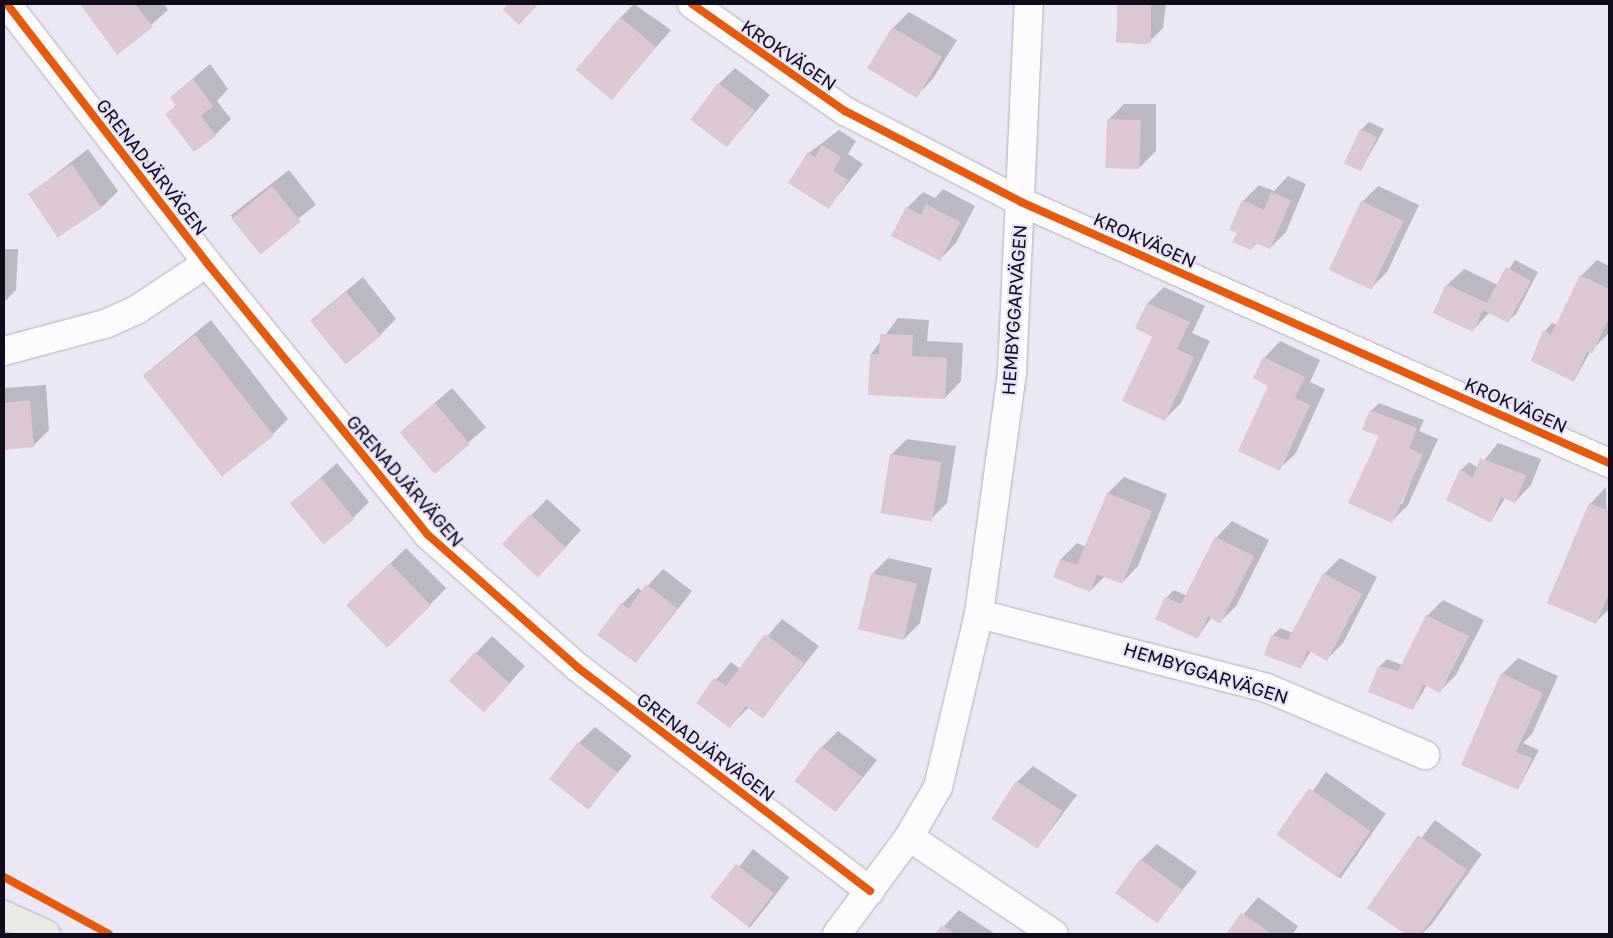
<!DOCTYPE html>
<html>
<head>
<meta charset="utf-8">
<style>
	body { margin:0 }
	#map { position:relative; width:1613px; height:938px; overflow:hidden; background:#ebe7f4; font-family:"Golos Text",sans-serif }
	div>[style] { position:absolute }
	.shadow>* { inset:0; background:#0003; transform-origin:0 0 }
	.building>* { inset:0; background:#ddc7d4; transform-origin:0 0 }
	.roads { filter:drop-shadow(0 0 1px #b3aebe) drop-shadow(0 0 1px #b3aebe) }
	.minor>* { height:28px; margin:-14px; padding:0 14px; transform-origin:14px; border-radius:14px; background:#fcfbfd }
	.major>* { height:28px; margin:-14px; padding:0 14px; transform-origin:14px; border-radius:14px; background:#eaeae4 }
	.cycleway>* { height:8px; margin:-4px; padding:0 4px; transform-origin:4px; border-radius:4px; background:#e8590c }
	span { translate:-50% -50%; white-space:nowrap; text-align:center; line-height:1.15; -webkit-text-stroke:4px #e8e2f9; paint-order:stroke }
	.street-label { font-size:18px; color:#110b1e }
	.frame { position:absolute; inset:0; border:5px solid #110b1e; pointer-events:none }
</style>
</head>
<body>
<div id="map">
	<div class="shadow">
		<div style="clip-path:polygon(81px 4px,164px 4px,168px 10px,118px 54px)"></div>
		<div style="clip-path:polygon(634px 4px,671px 30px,612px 98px,620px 18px)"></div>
		<div style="clip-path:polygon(1119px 4px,1166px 4px,1163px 28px,1147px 44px,1116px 42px)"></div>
		<div style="clip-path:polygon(909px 12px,957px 40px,932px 80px,916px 96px,893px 28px)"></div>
		<div style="clip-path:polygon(210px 64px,228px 89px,217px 101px,231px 119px,215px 135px,167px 114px,177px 104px,171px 97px)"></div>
		<div style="clip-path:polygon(735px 68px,770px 95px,727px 146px,719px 84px)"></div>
		<div style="clip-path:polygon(1124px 104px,1156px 104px,1156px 151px,1140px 167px,1108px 120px)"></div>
		<div style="clip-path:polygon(1369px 122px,1384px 129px,1361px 170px,1361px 130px)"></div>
		<div style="clip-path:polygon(839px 130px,856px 141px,848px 154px,863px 164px,829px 207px,809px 153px)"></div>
		<div style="clip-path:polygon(88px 149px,118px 191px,102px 207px,30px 194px)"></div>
		<div style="left:289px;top:170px;width:44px;height:74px;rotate:52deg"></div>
		<div style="clip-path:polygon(1288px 176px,1306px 184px,1286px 232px,1270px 248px,1257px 243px,1251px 249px,1238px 232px,1243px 201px,1259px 185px,1274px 191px)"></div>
		<div style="clip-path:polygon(1378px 186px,1419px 205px,1387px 272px,1371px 288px,1362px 202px)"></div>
		<div style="clip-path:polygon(943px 189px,975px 206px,956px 243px,940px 259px,907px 208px,923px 192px,935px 198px)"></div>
		<div style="clip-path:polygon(4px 249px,18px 249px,16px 290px,4px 302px)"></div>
		<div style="clip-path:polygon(1515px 260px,1538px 272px,1516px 314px,1508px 321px,1490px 312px,1473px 330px,1447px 285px,1464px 269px,1498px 285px)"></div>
		<div style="clip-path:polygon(1597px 260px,1609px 266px,1609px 333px,1590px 352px,1574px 381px,1532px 360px,1545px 331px,1552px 323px,1557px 325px,1581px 276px)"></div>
		<div style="clip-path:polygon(363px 277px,396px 319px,380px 335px,311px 320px)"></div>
		<div style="clip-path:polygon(1164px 287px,1205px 306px,1192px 333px,1210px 341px,1181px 403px,1165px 419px,1154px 336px,1137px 328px,1148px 303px)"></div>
		<div style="clip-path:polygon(898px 318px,929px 320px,927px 341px,963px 343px,961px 381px,945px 398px,871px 354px)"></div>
		<div style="clip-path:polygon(211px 320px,288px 419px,272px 435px,144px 375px)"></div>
		<div style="clip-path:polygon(1280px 341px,1320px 360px,1310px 382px,1325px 389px,1296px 453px,1279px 469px,1264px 358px)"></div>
		<div style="clip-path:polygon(46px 385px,49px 430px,33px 446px,4px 449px,4px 388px)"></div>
		<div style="left:452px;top:388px;width:52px;height:68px;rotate:49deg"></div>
		<div style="clip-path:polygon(evenodd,1379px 403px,1424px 420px,1419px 431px,1438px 439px,1408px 505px,1392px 521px,1380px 436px,1371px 411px,1379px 403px,1424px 449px,1402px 504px,1399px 504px,1424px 449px)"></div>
		<div style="clip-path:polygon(907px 439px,956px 446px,947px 503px,931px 519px,891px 455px)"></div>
		<div style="clip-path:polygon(1498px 443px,1541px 459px,1531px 485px,1515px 502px,1505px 498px,1491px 521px,1461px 470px,1469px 462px,1478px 468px)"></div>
		<div style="clip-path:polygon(337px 463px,369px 502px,353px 518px,291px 504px)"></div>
		<div style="clip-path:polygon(1124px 477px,1167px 494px,1138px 566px,1122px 583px,1105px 576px,1090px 591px,1055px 576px,1061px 559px,1077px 543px,1086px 547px,1108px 493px)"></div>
		<div style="clip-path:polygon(1606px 487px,1609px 609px,1596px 622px,1549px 603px,1590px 504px)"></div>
		<div style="clip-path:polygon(547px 499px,581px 530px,554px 560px,504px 544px)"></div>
		<div style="clip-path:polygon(1232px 521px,1269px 540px,1236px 606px,1220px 622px,1211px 618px,1198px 637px,1166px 598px,1174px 590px,1187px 596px,1216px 538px)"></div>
		<div style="left:406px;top:548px;width:57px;height:81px;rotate:45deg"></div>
		<div style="clip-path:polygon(888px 558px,932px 568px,920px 623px,904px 639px,872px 574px)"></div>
		<div style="clip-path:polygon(1340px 558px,1377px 577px,1343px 643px,1327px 659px,1311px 651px,1301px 667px,1272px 636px,1280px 628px,1293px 633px,1324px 574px)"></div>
		<div style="clip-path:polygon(663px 569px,692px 591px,636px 662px,599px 634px,622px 604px,638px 588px,643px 591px)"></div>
		<div style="clip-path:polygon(1443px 600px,1484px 620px,1456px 675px,1440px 691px,1427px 685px,1413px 708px,1379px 667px,1387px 659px,1402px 665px,1427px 616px)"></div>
		<div style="clip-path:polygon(782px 619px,819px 646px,763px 717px,749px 707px,730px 726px,697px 703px,731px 662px,740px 669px)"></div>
		<div style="clip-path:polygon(492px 636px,525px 666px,500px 694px,451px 680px)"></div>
		<div style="clip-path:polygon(1518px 658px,1558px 676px,1532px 734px,1523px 743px,1539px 750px,1518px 789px,1502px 674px)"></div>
		<div style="clip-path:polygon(595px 727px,632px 756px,588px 807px,579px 743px)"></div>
		<div style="clip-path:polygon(838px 731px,877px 760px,836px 811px,822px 747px)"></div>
		<div style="clip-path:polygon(1033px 766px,1077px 795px,1037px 848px,1017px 782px)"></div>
		<div style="left:1326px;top:772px;width:73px;height:79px;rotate:35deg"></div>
		<div style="clip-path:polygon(1435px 820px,1482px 854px,1432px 924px,1422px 934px,1407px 934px,1369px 907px)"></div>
		<div style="clip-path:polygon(1157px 844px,1197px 872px,1157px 922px,1141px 860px)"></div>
		<div style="left:753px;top:849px;width:46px;height:64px;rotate:38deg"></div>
		<div style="clip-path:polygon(1258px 897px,1298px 926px,1293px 934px,1227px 934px)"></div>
		<div style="clip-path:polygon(959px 910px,995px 934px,937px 934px)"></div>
	</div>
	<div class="building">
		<div style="clip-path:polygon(80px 4px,135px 4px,153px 27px,117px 55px)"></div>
		<div style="clip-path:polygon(508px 4px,538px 4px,519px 25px,503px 10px)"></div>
		<div style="left:1117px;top:4px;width:34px;height:39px"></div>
		<div style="left:620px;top:17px;width:47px;height:69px;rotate:40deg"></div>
		<div style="left:892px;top:27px;width:58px;height:48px;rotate:31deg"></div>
		<div style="clip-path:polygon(193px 79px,213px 106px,201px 116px,216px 136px,194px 152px,165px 114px,176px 106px,170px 97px)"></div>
		<div style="left:718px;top:83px;width:46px;height:46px;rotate:37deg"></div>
		<div style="left:1107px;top:119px;width:34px;height:49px;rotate:2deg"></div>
		<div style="left:1360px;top:129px;width:19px;height:38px;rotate:25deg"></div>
		<div style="clip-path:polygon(822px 145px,841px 157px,833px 171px,848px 180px,829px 209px,788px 183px,808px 152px,815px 157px)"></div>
		<div style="left:72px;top:164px;width:53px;height:53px;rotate:56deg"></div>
		<div style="left:272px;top:186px;width:46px;height:52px;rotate:51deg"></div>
		<div style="clip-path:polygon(1271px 192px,1291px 200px,1270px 249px,1255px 243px,1251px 250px,1232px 242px,1237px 233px,1229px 230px,1242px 200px,1264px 210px)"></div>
		<div style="left:1361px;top:201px;width:47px;height:76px;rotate:25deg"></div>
		<div style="clip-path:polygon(926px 204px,960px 222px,940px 261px,891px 236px,906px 207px,921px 215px)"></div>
		<div style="clip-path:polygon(1506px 267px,1531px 281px,1508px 323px,1483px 310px,1473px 332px,1433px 313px,1446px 284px,1487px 303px)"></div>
		<div style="clip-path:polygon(1580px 275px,1609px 289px,1609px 318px,1592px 354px,1587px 351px,1574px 382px,1531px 361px,1543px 330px,1551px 335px)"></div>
		<div style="left:346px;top:292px;width:56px;height:46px;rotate:51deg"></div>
		<div style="clip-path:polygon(1147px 303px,1190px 322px,1177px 349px,1194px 357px,1165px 421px,1122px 401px,1152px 337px,1135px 328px)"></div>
		<div style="clip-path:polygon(880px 334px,913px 335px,912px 356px,947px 358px,945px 399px,868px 395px,870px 354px,879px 354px)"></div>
		<div style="left:195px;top:335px;width:128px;height:66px;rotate:52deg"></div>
		<div style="clip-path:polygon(1263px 357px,1305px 377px,1295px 398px,1310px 405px,1280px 471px,1238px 451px,1268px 386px,1253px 378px)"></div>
		<div style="clip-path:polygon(30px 400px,34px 447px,4px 450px,4px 403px)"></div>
		<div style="left:435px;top:403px;width:54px;height:46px;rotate:50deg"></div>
		<div style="clip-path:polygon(1370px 410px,1417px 428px,1409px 448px,1423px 455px,1392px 523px,1348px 503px,1379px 436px,1362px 430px)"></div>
		<div style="left:890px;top:454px;width:52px;height:60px;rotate:9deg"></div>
		<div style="clip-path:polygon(1480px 458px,1526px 475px,1515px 503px,1501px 497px,1491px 523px,1446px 500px,1460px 469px,1473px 478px)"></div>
		<div style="left:321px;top:478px;width:53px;height:40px;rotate:51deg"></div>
		<div style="clip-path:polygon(1107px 493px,1152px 511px,1122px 584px,1097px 574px,1090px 592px,1053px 577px,1060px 559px,1077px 565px)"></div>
		<div style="clip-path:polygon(1589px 503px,1609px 511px,1609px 593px,1596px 624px,1547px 603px)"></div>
		<div style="left:530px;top:514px;width:49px;height:41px;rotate:43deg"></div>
		<div style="clip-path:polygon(1215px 537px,1254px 556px,1220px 624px,1208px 616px,1198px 639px,1155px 619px,1165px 597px,1181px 604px)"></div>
		<div style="left:390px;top:563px;width:59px;height:61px;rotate:46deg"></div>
		<div style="left:871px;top:573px;width:47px;height:58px;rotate:13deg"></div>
		<div style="clip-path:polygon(1323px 573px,1362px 594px,1327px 661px,1307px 650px,1301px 669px,1264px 655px,1271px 635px,1288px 640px)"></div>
		<div style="clip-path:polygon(646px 584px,677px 608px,636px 663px,597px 635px,621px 603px,628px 609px)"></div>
		<div style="clip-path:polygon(1426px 615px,1469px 636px,1440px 693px,1423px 684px,1413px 710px,1368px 692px,1378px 666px,1398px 671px)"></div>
		<div style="clip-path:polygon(765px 634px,804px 663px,763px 719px,746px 706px,730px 728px,696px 703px,714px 678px,726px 686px)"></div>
		<div style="left:475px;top:652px;width:47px;height:39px;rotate:42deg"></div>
		<div style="clip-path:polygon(1501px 673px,1543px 693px,1516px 752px,1532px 758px,1518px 790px,1461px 765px)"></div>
		<div style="left:578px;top:742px;width:50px;height:47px;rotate:38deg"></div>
		<div style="left:821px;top:746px;width:51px;height:44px;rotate:37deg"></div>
		<div style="left:1016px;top:781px;width:55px;height:45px;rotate:33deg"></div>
		<div style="left:1309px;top:788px;width:75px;height:57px;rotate:35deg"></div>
		<div style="clip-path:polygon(1418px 835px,1467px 870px,1421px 934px,1405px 934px,1367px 908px)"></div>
		<div style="left:1140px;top:859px;width:52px;height:42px;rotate:36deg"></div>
		<div style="left:736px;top:864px;width:48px;height:42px;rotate:38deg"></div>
		<div style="clip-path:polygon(1241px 913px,1272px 934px,1226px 934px)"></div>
		<div style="clip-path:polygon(942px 925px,955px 934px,935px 934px)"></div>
	</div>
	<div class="roads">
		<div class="minor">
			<div style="left:7px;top:4px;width:327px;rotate:52.3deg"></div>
			<div style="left:207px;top:263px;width:350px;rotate:50.9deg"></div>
			<div style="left:428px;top:535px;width:199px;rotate:41.5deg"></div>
			<div style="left:577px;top:667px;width:369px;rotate:37.4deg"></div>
			<div style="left:692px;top:4px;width:187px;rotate:35deg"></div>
			<div style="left:845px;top:111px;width:198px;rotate:27.3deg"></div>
			<div style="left:1021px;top:202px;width:643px;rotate:23.94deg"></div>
			<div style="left:4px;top:351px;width:105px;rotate:-15deg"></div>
			<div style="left:105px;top:324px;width:36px;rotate:-24deg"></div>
			<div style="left:138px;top:309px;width:83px;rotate:-33.7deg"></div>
			<div style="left:979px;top:614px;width:297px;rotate:14.4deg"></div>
			<div style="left:1267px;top:688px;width:172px;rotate:23deg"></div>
			<div style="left:909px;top:837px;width:174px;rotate:33.8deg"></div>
			<div style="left:837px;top:934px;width:121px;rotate:-53.4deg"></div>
			<div style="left:909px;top:837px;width:58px;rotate:-59.9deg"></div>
			<div style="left:938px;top:787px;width:178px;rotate:-76.7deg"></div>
			<div style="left:979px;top:614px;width:244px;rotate:-82.2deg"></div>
			<div style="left:1012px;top:372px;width:368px;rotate:-87.4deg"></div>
		</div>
		<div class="major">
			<div style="left:4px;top:915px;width:46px;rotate:24.3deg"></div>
		</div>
	</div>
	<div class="cycleway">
		<div style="left:7px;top:4px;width:327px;rotate:52.3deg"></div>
		<div style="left:207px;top:263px;width:350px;rotate:50.9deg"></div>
		<div style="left:428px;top:535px;width:199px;rotate:41.5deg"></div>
		<div style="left:577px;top:667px;width:369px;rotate:37.4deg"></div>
		<div style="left:692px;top:4px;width:187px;rotate:35deg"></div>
		<div style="left:845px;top:111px;width:198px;rotate:27.3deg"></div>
		<div style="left:1021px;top:202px;width:643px;rotate:23.94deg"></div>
		<div style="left:4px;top:877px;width:119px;rotate:28.5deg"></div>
	</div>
	<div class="street-label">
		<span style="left:789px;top:55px;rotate:34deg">KROKVÄGEN</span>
		<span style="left:152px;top:167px;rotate:52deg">GRENADJÄRVÄGEN</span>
		<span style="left:1145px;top:240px;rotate:24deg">KROKVÄGEN</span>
		<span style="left:1014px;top:310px;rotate:-86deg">HEMBYGGARVÄGEN</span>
		<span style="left:1516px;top:405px;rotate:24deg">KROKVÄGEN</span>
		<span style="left:405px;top:481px;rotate:49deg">GRENADJÄRVÄGEN</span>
		<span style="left:1206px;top:673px;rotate:17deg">HEMBYGGARVÄGEN</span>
		<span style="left:706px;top:747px;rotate:37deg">GRENADJÄRVÄGEN</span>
	</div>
	<div class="frame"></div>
</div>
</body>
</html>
